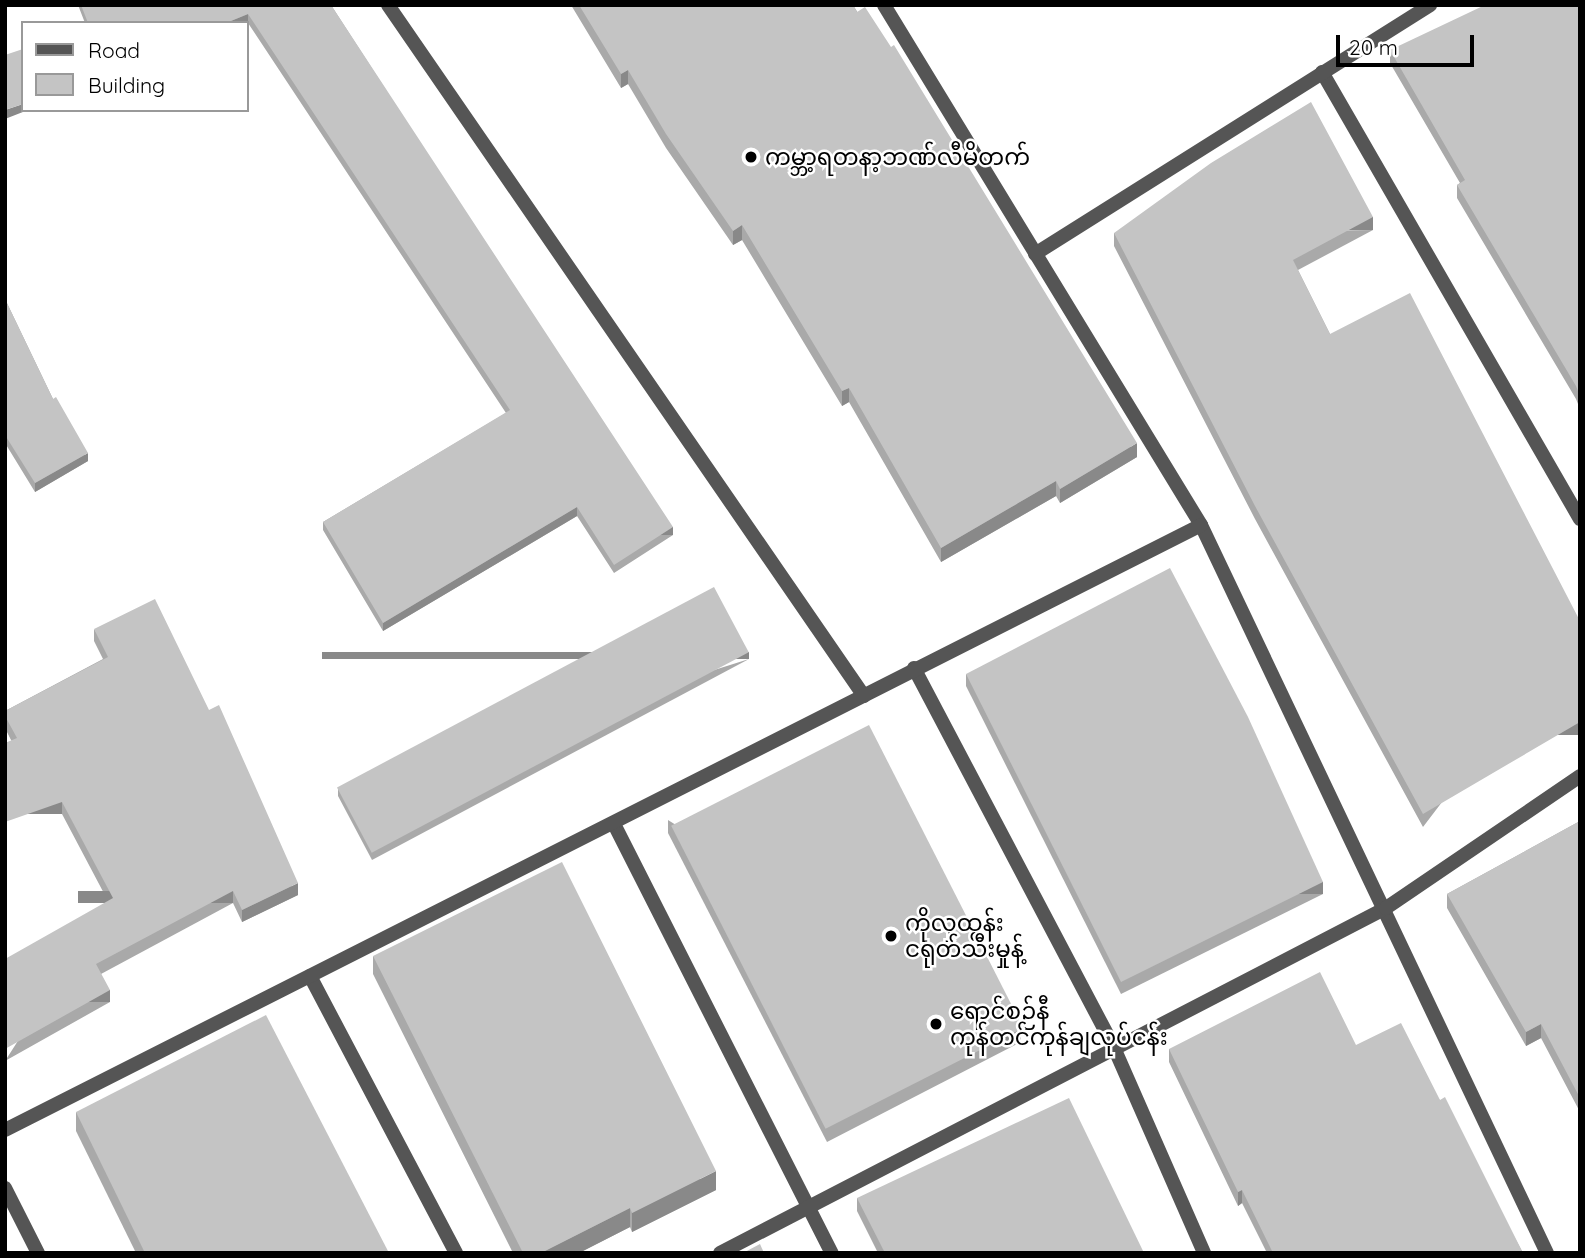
<!DOCTYPE html>
<html>
<head>
<meta charset="utf-8">
<style>
	body { margin:0 }
	#map { position:relative; width:1585px; height:1258px; overflow:hidden; background:#fff; font-family:Quicksand,"Noto Sans Myanmar",sans-serif }
	div>[style] { position:absolute }
	.minor>* { height:14px; margin:-7px; padding:0 7px; transform-origin:7px; border-radius:7px; background:#555 }
	.wall>* { inset:0; background:#a9a9a9 }
	.shaded-wall>* { inset:0; background:#898989; transform-origin:0 0 }
	.building>* { inset:0; background:#c4c4c4; transform-origin:0 0 }
	.dots>* { width:19px; height:19px; translate:-50% -50%; box-sizing:border-box; border:4px solid #fff; border-radius:50% }
	span { translate:-50% -50%; white-space:nowrap; text-align:center; line-height:1.15; -webkit-text-stroke:5px #fff; paint-order:stroke }
	.poi-label { font-size:23px; color:#000 }
	.left { translate:0 -50%; text-align:left }
	.frame { position:absolute; inset:0; border:7px solid #000; pointer-events:none }
	.legend { position:absolute; left:21px; top:21px; width:228px; height:91px; box-sizing:border-box; background:#fff; border:2px solid #999; margin:0; padding:9px 12px; list-style:none; font-size:21px; color:#000 }
	.legend li { display:flex; align-items:center; gap:14px; height:35px }
	.legend b { width:35px; border:2px solid #999 }
	.scale { position:absolute; left:1336px; top:35px; width:138px; height:32px; box-sizing:border-box; border:4px solid #000; border-top:0; padding-left:9px; font-size:21px; line-height:24px; white-space:nowrap; color:#000; -webkit-text-stroke:5px #fff; paint-order:stroke }
</style>
</head>
<body>
<div id="map">
	<div class="minor">
		<div style="left:388px;top:5px;width:839px;rotate:55.44deg"></div>
		<div style="left:884px;top:5px;width:609px;rotate:58.63deg"></div>
		<div style="left:1201px;top:525px;width:806px;rotate:64.58deg"></div>
		<div style="left:1322px;top:72px;width:516px;rotate:60.01deg"></div>
		<div style="left:1035px;top:254px;width:467px;rotate:-32.2deg"></div>
		<div style="left:914px;top:668px;width:432px;rotate:62.2deg"></div>
		<div style="left:1115px;top:1050px;width:222px;rotate:66.3deg"></div>
		<div style="left:614px;top:824px;width:481px;rotate:63.1deg"></div>
		<div style="left:310px;top:976px;width:313px;rotate:62.2deg"></div>
		<div style="left:5px;top:1130px;width:1340px;rotate:-26.83deg"></div>
		<div style="left:5px;top:1188px;width:73px;rotate:63.1deg"></div>
		<div style="left:720px;top:1253px;width:750px;rotate:-27.38deg"></div>
		<div style="left:1386px;top:908px;width:235px;rotate:-34.2deg"></div>
	</div>
	<div class="wall">
		<div style="clip-path:polygon(78px 5px,331px 5px,673px 535px,614px 573px,577px 516px,383px 631px,323px 530px,323px 522px,506px 413px,248px 23px,85px 23px)"></div>
		<div style="clip-path:polygon(571px 5px,853px 5px,1137px 457px,1060px 503px,1056px 496px,941px 562px,849px 402px,842px 406px,742px 240px,733px 245px,666px 148px,628px 84px,621px 88px)"></div>
		<div style="clip-path:polygon(1580px 5px,1580px 409px,1576px 399px,1457px 198px,1457px 185px,1460px 183px,1390px 63px,1390px 50px)"></div>
		<div style="clip-path:polygon(1373px 230px,1298px 270px,1330px 334px,1580px 621px,1423px 827px,1255px 519px,1114px 246px,1114px 233px)"></div>
		<div style="clip-path:polygon(5px 299px,53px 399px,88px 461px,35px 492px,5px 443px)"></div>
		<div style="clip-path:polygon(94px 629px,298px 895px,242px 922px,233px 903px,101px 974px,110px 1002px,5px 1061px,108px 901px,62px 814px,11px 740px,5px 728px,5px 711px,103px 659px,94px 641px)"></div>
		<div style="clip-path:polygon(749px 659px,372px 860px,338px 796px,338px 789px)"></div>
		<div style="clip-path:polygon(966px 674px,1323px 894px,1121px 994px,966px 686px)"></div>
		<div style="clip-path:polygon(668px 820px,1021px 1042px,827px 1142px,668px 833px)"></div>
		<div style="clip-path:polygon(1580px 821px,1580px 1130px,1578px 1127px,1578px 1113px,1580px 1112px,1541px 1038px,1526px 1046px,1447px 908px,1447px 894px)"></div>
		<div style="clip-path:polygon(373px 956px,716px 1190px,632px 1232px,630px 1227px,579px 1253px,513px 1253px,373px 974px)"></div>
		<div style="clip-path:polygon(1356px 1045px,1440px 1100px,1523px 1253px,1267px 1253px,1242px 1203px,1238px 1206px,1169px 1062px,1169px 1049px)"></div>
		<div style="clip-path:polygon(76px 1112px,389px 1253px,136px 1253px,76px 1131px)"></div>
		<div style="clip-path:polygon(857px 1198px,1144px 1253px,878px 1253px,857px 1211px)"></div>
	</div>
	<div class="shaded-wall">
		<div style="clip-path:polygon(248px 14px,248px 23px,226px 23px)"></div>
		<div style="clip-path:polygon(628px 70px,628px 84px,621px 88px,621px 74px)"></div>
		<div style="clip-path:polygon(23px 104px,23px 110px,28px 110px,5px 119px,5px 110px)"></div>
		<div style="left:1373px;top:217px;width:13px;height:91px;rotate:90deg"></div>
		<div style="clip-path:polygon(742px 225px,742px 240px,733px 245px,733px 231px)"></div>
		<div style="clip-path:polygon(849px 388px,849px 402px,842px 406px,842px 391px)"></div>
		<div style="clip-path:polygon(1137px 443px,1137px 457px,1060px 503px,1060px 489px)"></div>
		<div style="clip-path:polygon(88px 453px,88px 461px,35px 492px,35px 483px)"></div>
		<div style="clip-path:polygon(1056px 481px,1056px 496px,941px 562px,941px 548px)"></div>
		<div style="clip-path:polygon(577px 507px,577px 516px,383px 631px,383px 623px)"></div>
		<div style="left:673px;top:527px;width:8px;height:70px;rotate:90deg"></div>
		<div style="left:749px;top:652px;width:7px;height:427px;rotate:90deg"></div>
		<div style="left:1580px;top:722px;width:13px;height:182px;rotate:90deg"></div>
		<div style="left:62px;top:802px;width:12px;height:60px;rotate:90deg"></div>
		<div style="left:1323px;top:882px;width:12px;height:225px;rotate:90deg"></div>
		<div style="clip-path:polygon(298px 883px,298px 895px,242px 922px,242px 910px)"></div>
		<div style="left:233px;top:891px;width:12px;height:155px;rotate:90deg"></div>
		<div style="left:110px;top:990px;width:12px;height:120px;rotate:90deg"></div>
		<div style="clip-path:polygon(1541px 1024px,1541px 1038px,1526px 1046px,1526px 1032px)"></div>
		<div style="left:1021px;top:1029px;width:13px;height:218px;rotate:90deg"></div>
		<div style="clip-path:polygon(716px 1171px,716px 1190px,632px 1232px,632px 1213px)"></div>
		<div style="clip-path:polygon(1242px 1190px,1242px 1203px,1238px 1206px,1238px 1192px)"></div>
		<div style="clip-path:polygon(630px 1208px,630px 1227px,579px 1253px,541px 1253px)"></div>
	</div>
	<div class="building">
		<div style="clip-path:polygon(81px 5px,331px 5px,673px 527px,614px 565px,577px 507px,383px 623px,323px 522px,510px 410px,248px 14px,226px 23px,88px 23px)"></div>
		<div style="clip-path:polygon(579px 5px,853px 5px,857px 12px,865px 7px,891px 47px,894px 45px,1137px 443px,1060px 489px,1056px 481px,941px 548px,849px 388px,842px 391px,742px 225px,733px 231px,666px 134px,628px 70px,621px 74px)"></div>
		<div style="clip-path:polygon(1485px 5px,1580px 5px,1580px 396px,1576px 386px,1457px 185px,1465px 180px,1390px 50px)"></div>
		<div style="clip-path:polygon(23px 49px,23px 104px,5px 110px,5px 55px)"></div>
		<div style="clip-path:polygon(1311px 102px,1373px 217px,1293px 260px,1330px 334px,1410px 293px,1580px 621px,1580px 722px,1423px 814px,1255px 506px,1114px 233px,1211px 163px)"></div>
		<div style="clip-path:polygon(5px 299px,53px 399px,56px 397px,88px 453px,35px 483px,5px 435px)"></div>
		<div style="clip-path:polygon(1170px 568px,1248px 717px,1323px 882px,1121px 982px,966px 674px)"></div>
		<div style="left:714px;top:587px;width:74px;height:427px;rotate:62deg"></div>
		<div style="clip-path:polygon(155px 599px,209px 710px,219px 705px,298px 883px,242px 910px,233px 891px,96px 964px,110px 990px,5px 1049px,5px 959px,113px 898px,62px 802px,5px 822px,5px 743px,17px 738px,5px 716px,5px 711px,108px 657px,94px 629px)"></div>
		<div style="left:869px;top:725px;width:340px;height:222px;rotate:63deg"></div>
		<div style="clip-path:polygon(1580px 821px,1580px 1098px,1541px 1024px,1526px 1032px,1447px 894px)"></div>
		<div style="clip-path:polygon(562px 862px,716px 1171px,632px 1213px,630px 1208px,541px 1253px,523px 1253px,373px 956px)"></div>
		<div style="clip-path:polygon(1320px 972px,1356px 1045px,1401px 1023px,1440px 1100px,1445px 1097px,1523px 1253px,1273px 1253px,1242px 1190px,1238px 1192px,1169px 1049px)"></div>
		<div style="clip-path:polygon(266px 1015px,389px 1253px,145px 1253px,76px 1112px)"></div>
		<div style="clip-path:polygon(1069px 1098px,1144px 1253px,885px 1253px,857px 1198px)"></div>
		<div style="clip-path:polygon(760px 1244px,764px 1253px,743px 1253px)"></div>
	</div>
	<div class="dots">
		<div style="left:751px;top:157px;background:#000"></div>
		<div style="left:891px;top:936px;background:#000"></div>
		<div style="left:936px;top:1024px;background:#000"></div>
	</div>
	<div class="poi-label">
		<span class="left" style="left:765px;top:157px">ကမ္ဘာ့ရတနာ့ဘဏ်လီမိတက်</span>
		<span class="left" style="left:905px;top:936px">ကိုလှထွန်း<br>ငရုတ်သီးမှုန့်</span>
		<span class="left" style="left:950px;top:1024px">ရောင်စဉ်နီ<br>ကုန်တင်ကုန်ချလုပ်ငန်း</span>
	</div>
	<div class="frame"></div>
	<ul class="legend">
	<li><b style="height:9px;background:#555"></b>Road</li>
	<li><b style="height:19px;background:#c4c4c4"></b>Building</li>
	</ul>
	<div class="scale">20 m</div>
</div>
</body>
</html>
